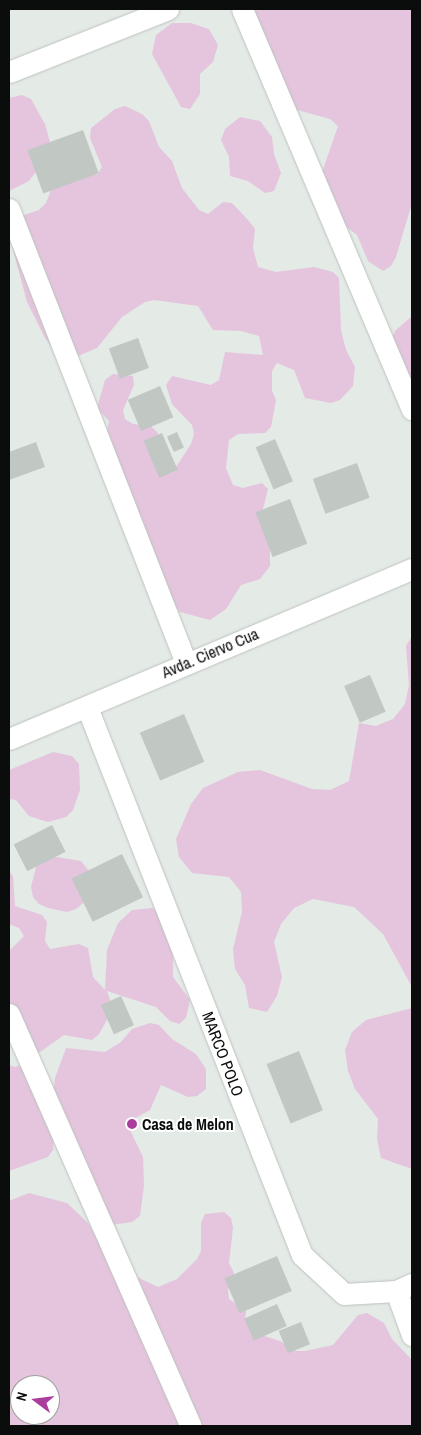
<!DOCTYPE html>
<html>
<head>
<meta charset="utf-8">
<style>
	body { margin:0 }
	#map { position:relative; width:421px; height:1435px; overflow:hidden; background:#e4eae6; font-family:"Archivo Narrow",sans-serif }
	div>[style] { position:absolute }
	.green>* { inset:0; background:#e4c5dd }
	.building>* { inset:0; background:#c1c7c3; transform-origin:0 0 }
	.roads { filter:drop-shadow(0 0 1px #bdc2be) drop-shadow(0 0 1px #bdc2be) }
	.street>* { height:21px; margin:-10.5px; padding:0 10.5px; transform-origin:10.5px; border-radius:10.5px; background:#fff }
	.dots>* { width:14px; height:14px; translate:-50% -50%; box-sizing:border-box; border:2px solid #fff; border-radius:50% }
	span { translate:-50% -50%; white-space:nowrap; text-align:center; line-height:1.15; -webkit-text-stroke:4px #fff; paint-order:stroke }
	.street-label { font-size:16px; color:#0b0d0c }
	.poi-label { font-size:16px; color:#0b0d0c; font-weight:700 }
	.left { translate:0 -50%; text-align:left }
	.frame { position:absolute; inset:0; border:10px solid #0b0d0c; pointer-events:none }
	.north { position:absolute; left:10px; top:1375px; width:50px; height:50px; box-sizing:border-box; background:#fff; border:1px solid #9d9e9e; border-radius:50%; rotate:285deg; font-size:14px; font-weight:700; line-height:20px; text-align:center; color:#0b0d0c }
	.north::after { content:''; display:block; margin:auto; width:18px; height:22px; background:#ab3d9c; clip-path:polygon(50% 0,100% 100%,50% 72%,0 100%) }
</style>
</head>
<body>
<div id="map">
	<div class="green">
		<div style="clip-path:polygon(244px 9px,412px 9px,412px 203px,396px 257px,391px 266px,383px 271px,368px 261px,357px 235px,335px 218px,318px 184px,338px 126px,330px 119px,290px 108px)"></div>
		<div style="clip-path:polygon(172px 23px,191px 23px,209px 29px,218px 45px,213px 62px,200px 74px,200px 94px,190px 109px,181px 107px,152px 54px,156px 35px)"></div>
		<div style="clip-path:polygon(22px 95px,31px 99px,45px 124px,52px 150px,29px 181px,9px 191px,9px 98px)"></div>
		<div style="clip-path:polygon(125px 106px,142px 114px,149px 121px,159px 147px,172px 161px,182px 188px,199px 210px,208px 214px,223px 202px,232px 203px,249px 221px,255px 229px,253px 248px,258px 267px,276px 272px,314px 267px,333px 272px,339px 278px,341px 330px,346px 350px,355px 367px,353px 386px,340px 400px,331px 403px,305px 398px,294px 370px,277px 363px,272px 371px,272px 391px,276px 400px,271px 427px,265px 433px,238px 434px,229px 440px,226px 468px,233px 485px,243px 488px,262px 483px,268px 489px,260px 521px,270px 547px,270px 566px,260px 579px,241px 585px,226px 609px,210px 620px,180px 612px,154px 582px,107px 431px,109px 421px,97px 408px,105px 380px,113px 374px,133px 376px,134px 385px,123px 410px,125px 419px,133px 424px,151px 426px,158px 433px,158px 452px,176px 467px,191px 444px,194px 434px,192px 425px,172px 404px,166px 385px,172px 376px,211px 385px,219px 380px,225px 352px,263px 355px,259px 336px,241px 331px,213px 330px,198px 306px,154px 300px,145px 302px,122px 317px,97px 348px,78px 356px,69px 355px,51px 346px,45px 338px,27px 302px,11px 242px,11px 233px,21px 216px,39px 210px,46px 203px,53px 185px,86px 169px,97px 175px,102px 167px,90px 138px,91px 128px,115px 109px)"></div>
		<div style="clip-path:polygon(240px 117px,260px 121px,272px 137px,274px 154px,281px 173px,274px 191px,265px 193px,248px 181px,230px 176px,229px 157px,221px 140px,225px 129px)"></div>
		<div style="clip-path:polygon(412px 316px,412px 407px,389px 384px,385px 356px,395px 331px)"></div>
		<div style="clip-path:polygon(412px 636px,412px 987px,383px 934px,354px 907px,313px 899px,294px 908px,281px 924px,274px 942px,282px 977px,277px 996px,267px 1012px,249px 1008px,245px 985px,235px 969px,233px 949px,242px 912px,241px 892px,229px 877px,192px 873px,179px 857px,176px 839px,191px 804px,203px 788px,238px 772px,260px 770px,312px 789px,330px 790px,349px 781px,359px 723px,376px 726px,393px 719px,405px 704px,409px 685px,406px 646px)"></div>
		<div style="clip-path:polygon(53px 752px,72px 756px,79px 764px,80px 790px,73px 810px,66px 817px,48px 822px,29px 816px,16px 800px,9px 799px,9px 770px)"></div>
		<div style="clip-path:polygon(51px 856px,81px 861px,93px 876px,94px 894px,76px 909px,67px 912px,48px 908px,39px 904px,33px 897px,31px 887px,36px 867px)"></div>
		<div style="clip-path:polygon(9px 871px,13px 876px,15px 906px,42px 915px,47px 922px,45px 941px,50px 949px,79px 944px,88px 948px,93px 977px,105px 990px,107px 950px,118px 923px,132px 910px,152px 908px,160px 912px,173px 946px,173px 977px,190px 1000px,186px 1018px,179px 1024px,170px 1021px,156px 1007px,107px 991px,113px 1009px,99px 1034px,92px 1040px,64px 1035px,40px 1052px,31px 1052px,9px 1032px,9px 951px,24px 936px,19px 928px,9px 924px)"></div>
		<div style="clip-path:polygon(412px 1008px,412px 1169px,381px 1158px,377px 1139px,378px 1119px,355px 1089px,348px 1071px,345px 1050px,352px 1032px,366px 1020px)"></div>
		<div style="clip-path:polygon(150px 1023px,159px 1025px,172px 1039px,196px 1054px,206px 1069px,206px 1089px,197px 1096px,188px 1097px,161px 1085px,150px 1110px,132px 1120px,130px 1130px,143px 1157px,144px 1186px,140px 1216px,132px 1222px,111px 1225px,85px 1210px,79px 1201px,53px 1096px,55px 1078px,66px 1048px,105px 1052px,121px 1042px,132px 1029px)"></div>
		<div style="clip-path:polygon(33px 1061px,54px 1132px,53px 1150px,48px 1157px,9px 1171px,9px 1065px,15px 1067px)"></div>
		<div style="clip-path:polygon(evenodd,29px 1193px,67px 1203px,88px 1223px,112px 1265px,158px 1287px,177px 1279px,197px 1259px,201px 1251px,201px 1223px,205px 1214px,224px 1212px,231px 1218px,233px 1228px,229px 1263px,234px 1273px,228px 1290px,229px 1299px,246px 1311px,245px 1320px,252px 1332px,280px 1341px,296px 1351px,305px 1351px,333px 1345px,358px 1315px,367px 1313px,384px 1323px,392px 1339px,412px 1360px,412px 1426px,9px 1426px,9px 1201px,29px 1193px,20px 1385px,50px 1385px,50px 1415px,20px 1415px,20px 1385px)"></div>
	</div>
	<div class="building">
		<div style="left:83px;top:130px;width:46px;height:59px;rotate:70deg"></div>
		<div style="left:138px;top:338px;width:32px;height:31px;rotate:70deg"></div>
		<div style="left:160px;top:386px;width:34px;height:35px;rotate:67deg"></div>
		<div style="left:177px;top:432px;width:17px;height:11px;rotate:66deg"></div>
		<div style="left:162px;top:433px;width:40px;height:20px;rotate:67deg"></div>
		<div style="left:275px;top:439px;width:46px;height:21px;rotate:67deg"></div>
		<div style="clip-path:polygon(36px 442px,45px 467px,9px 480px,9px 452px)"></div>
		<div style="left:357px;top:463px;width:37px;height:47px;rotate:70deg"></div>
		<div style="left:290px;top:499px;width:48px;height:37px;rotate:69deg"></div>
		<div style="left:370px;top:675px;width:40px;height:28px;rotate:67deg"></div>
		<div style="left:184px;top:714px;width:52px;height:48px;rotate:67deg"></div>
		<div style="left:52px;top:825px;width:30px;height:43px;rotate:63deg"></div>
		<div style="left:122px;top:854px;width:48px;height:56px;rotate:64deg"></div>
		<div style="left:121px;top:996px;width:32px;height:22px;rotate:66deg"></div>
		<div style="left:299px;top:1051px;width:64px;height:35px;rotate:68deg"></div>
		<div style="left:277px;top:1256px;width:38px;height:57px;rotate:67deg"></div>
		<div style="left:277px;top:1304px;width:24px;height:36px;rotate:66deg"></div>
		<div style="left:301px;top:1322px;width:24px;height:24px;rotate:68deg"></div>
	</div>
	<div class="roads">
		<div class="street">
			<div style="left:242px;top:9px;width:435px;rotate:67deg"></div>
			<div style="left:9px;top:72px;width:171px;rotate:-21.6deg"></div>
			<div style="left:9px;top:209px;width:486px;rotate:68.7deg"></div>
			<div style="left:87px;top:707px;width:589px;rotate:68.58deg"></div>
			<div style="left:302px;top:1255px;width:57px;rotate:42.9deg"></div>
			<div style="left:344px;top:1294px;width:52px;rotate:-3.3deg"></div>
			<div style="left:396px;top:1291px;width:17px;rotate:-24deg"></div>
			<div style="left:9px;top:739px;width:437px;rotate:-22.9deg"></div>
			<div style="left:9px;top:1014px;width:450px;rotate:66.2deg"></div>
			<div style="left:396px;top:1291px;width:47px;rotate:70deg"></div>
		</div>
	</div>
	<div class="dots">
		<div style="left:132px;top:1124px;background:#ab3d9c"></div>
	</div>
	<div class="street-label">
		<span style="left:210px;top:653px;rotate:-23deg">Avda. Ciervo Cua</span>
		<span style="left:223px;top:1054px;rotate:69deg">MARCO POLO</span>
	</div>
	<div class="poi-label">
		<span class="left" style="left:142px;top:1124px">Casa de Melon</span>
	</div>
	<div class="frame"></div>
	<div class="north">N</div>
</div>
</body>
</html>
